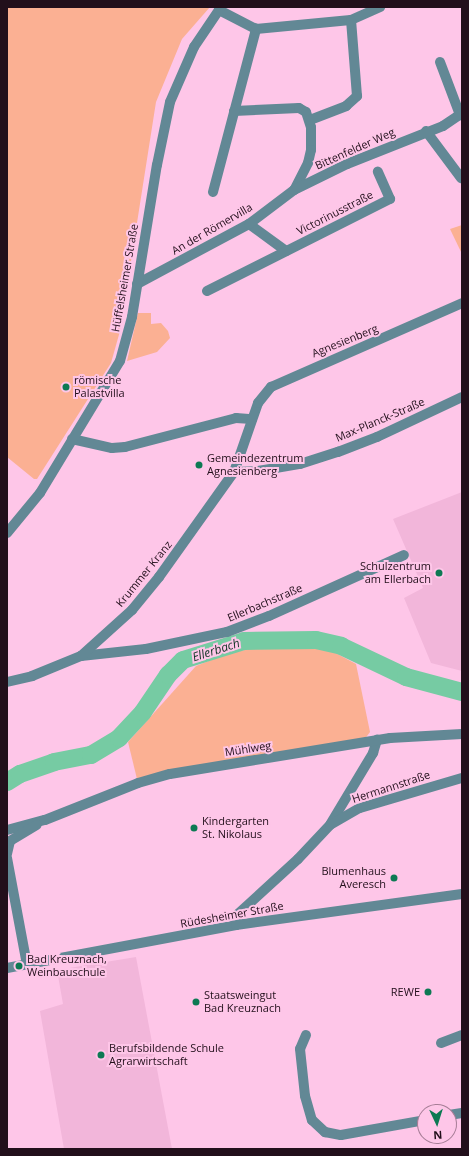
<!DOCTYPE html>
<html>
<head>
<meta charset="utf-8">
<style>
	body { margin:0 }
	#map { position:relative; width:469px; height:1156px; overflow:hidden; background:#fec6e8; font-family:"Open Sans",sans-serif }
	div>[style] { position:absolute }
	.built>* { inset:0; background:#f2b6da }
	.green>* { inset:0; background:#fbb093 }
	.river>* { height:18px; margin:-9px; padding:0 9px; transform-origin:9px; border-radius:9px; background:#76cba3 }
	.minor>* { height:10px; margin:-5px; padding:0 5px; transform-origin:5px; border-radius:5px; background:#628895 }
	.dots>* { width:11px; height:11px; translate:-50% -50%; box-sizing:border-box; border:2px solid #fec6e8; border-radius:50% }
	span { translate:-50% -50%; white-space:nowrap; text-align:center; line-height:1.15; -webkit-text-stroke:4px #fec6e8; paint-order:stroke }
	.street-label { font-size:11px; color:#220f1b }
	.poi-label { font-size:11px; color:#220f1b }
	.left { translate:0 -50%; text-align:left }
	.right { translate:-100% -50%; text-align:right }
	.water-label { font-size:12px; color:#0f3525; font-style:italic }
	.frame { position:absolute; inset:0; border:8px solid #220f1b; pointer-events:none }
	.north { position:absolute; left:417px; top:1104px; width:40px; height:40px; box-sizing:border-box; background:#fec6e8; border:1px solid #a67d96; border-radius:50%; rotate:176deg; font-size:11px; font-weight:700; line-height:16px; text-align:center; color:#220f1b }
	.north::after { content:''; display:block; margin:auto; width:14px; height:18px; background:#0d7953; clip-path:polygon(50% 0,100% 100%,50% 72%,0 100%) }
</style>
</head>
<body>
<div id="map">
	<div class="built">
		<div style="clip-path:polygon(462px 492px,462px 671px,431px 663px,404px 598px,423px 588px,393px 519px)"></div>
		<div style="clip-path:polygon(136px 957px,172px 1149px,64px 1149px,40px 1011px,63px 1004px,57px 970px)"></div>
	</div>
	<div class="green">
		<div style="clip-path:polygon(7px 7px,210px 7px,182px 39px,156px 102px,120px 331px,111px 363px,37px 479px,34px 479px,7px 457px)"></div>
		<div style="clip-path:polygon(462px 225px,462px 254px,450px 229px)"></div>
		<div style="clip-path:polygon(138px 313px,151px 313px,151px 324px,161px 323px,168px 331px,170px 338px,157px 352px,127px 361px)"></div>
		<div style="clip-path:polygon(265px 645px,330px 650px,356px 664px,370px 732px,364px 740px,137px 779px,128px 742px,196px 666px,224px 655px)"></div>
	</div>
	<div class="river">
		<div style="left:7px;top:782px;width:15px;rotate:-32deg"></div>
		<div style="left:20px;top:774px;width:36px;rotate:-19deg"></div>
		<div style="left:54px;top:762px;width:38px;rotate:-11deg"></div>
		<div style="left:91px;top:755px;width:33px;rotate:-31deg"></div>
		<div style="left:119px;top:738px;width:35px;rotate:-47deg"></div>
		<div style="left:143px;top:712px;width:45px;rotate:-56deg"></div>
		<div style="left:168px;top:675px;width:21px;rotate:-45deg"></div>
		<div style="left:183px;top:660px;width:64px;rotate:-17.3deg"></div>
		<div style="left:244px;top:641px;width:72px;rotate:-0.8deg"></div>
		<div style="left:316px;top:640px;width:26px;rotate:13deg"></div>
		<div style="left:341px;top:646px;width:72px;rotate:25.5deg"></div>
		<div style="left:406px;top:677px;width:58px;rotate:15deg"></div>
	</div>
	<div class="minor">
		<div style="left:219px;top:10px;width:42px;rotate:27.2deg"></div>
		<div style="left:256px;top:29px;width:95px;rotate:-5.4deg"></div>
		<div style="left:351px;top:20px;width:32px;rotate:-24deg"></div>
		<div style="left:440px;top:62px;width:57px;rotate:69.3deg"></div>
		<div style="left:234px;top:111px;width:65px;rotate:-2.6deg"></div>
		<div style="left:299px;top:108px;width:8px;rotate:30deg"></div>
		<div style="left:306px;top:112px;width:16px;rotate:72deg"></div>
		<div style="left:311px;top:127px;width:23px;rotate:90deg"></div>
		<div style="left:311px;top:150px;width:13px;rotate:103deg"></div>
		<div style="left:308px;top:163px;width:30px;rotate:117deg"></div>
		<div style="left:310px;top:120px;width:39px;rotate:-21deg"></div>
		<div style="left:346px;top:106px;width:15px;rotate:-42deg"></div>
		<div style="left:357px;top:96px;width:76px;rotate:-94.5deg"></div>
		<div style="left:426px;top:131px;width:59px;rotate:53.3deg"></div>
		<div style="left:213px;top:192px;width:169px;rotate:-75.2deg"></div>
		<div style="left:249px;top:224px;width:46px;rotate:36.1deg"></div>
		<div style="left:137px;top:284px;width:127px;rotate:-28.2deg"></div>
		<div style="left:249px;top:224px;width:56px;rotate:-37.1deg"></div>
		<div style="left:294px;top:190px;width:59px;rotate:-26.1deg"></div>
		<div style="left:347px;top:164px;width:103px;rotate:-21.6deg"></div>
		<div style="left:443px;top:126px;width:23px;rotate:-34deg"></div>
		<div style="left:207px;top:291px;width:205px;rotate:-26.7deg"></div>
		<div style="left:390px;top:199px;width:30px;rotate:-114deg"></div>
		<div style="left:72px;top:439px;width:41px;rotate:12.7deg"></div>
		<div style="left:112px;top:448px;width:13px;rotate:-4deg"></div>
		<div style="left:125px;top:447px;width:115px;rotate:-14.6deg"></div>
		<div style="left:236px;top:418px;width:16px;rotate:4deg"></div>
		<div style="left:234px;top:472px;width:24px;rotate:-2deg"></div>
		<div style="left:258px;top:471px;width:43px;rotate:-9.5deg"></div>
		<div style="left:300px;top:464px;width:40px;rotate:-18deg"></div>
		<div style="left:338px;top:452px;width:42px;rotate:-21deg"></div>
		<div style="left:377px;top:437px;width:94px;rotate:-25.2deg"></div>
		<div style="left:7px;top:533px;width:52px;rotate:-50.5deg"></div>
		<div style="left:40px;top:493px;width:154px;rotate:-58.8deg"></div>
		<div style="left:120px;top:361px;width:46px;rotate:-74.7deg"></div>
		<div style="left:132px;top:317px;width:154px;rotate:-80.7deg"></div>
		<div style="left:157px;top:165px;width:64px;rotate:-78.3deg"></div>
		<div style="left:170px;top:102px;width:60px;rotate:-66.4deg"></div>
		<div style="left:194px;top:47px;width:48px;rotate:-56deg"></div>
		<div style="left:81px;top:656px;width:65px;rotate:-6.1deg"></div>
		<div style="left:146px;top:649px;width:83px;rotate:-11.9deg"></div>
		<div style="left:227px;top:632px;width:45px;rotate:-20.9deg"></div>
		<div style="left:269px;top:616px;width:148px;rotate:-24.3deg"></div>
		<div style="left:7px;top:682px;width:26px;rotate:-13deg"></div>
		<div style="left:32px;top:676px;width:53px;rotate:-22.2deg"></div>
		<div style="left:81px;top:656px;width:69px;rotate:-42deg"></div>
		<div style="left:132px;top:610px;width:43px;rotate:-50.7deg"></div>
		<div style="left:159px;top:577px;width:129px;rotate:-54.5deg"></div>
		<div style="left:234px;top:472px;width:73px;rotate:-70.8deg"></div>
		<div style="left:258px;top:403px;width:21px;rotate:-51deg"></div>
		<div style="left:271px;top:387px;width:209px;rotate:-23.7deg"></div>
		<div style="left:331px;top:823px;width:82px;rotate:-59deg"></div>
		<div style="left:373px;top:753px;width:14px;rotate:-73deg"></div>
		<div style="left:7px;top:830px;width:39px;rotate:-15deg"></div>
		<div style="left:45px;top:820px;width:100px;rotate:-21.7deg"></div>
		<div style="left:138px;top:783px;width:33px;rotate:-16deg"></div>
		<div style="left:170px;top:774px;width:223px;rotate:-9.3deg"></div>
		<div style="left:390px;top:738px;width:72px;rotate:-3.2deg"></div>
		<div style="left:7px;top:854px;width:13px;rotate:-77deg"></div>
		<div style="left:10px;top:841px;width:31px;rotate:-31deg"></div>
		<div style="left:7px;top:858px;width:109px;rotate:79.4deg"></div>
		<div style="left:236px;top:925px;width:11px;rotate:-80deg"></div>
		<div style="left:238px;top:914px;width:81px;rotate:-42.5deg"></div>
		<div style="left:298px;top:859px;width:47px;rotate:-46.7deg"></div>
		<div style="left:330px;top:825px;width:34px;rotate:-30deg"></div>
		<div style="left:360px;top:808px;width:106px;rotate:-16.4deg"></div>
		<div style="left:7px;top:968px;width:233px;rotate:-10.6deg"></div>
		<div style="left:236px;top:925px;width:228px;rotate:-7.8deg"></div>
		<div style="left:306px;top:1035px;width:15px;rotate:113deg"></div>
		<div style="left:300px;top:1049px;width:47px;rotate:83.9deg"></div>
		<div style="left:305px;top:1096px;width:25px;rotate:74deg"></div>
		<div style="left:312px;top:1120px;width:18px;rotate:43deg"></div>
		<div style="left:325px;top:1132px;width:16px;rotate:11deg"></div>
		<div style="left:341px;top:1135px;width:85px;rotate:-10.1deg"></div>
		<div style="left:441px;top:1043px;width:22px;rotate:-21deg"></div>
		<div style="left:449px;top:1115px;width:13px;rotate:-9deg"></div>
	</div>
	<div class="dots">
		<div style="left:66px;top:387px;background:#0d7953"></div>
		<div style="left:199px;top:465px;background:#0d7953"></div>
		<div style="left:439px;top:573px;background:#0d7953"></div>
		<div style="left:194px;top:828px;background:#0d7953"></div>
		<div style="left:394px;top:878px;background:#0d7953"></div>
		<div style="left:19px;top:966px;background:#0d7953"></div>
		<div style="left:428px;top:992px;background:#0d7953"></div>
		<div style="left:196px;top:1002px;background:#0d7953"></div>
		<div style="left:101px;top:1055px;background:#0d7953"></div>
	</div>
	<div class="street-label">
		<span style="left:355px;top:149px;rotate:-24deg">Bittenfelder Weg</span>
		<span style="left:335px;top:213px;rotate:-27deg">Victorinusstraße</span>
		<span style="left:212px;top:229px;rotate:-30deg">An der Römervilla</span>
		<span style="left:125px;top:278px;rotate:-80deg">Hüffelsheimer Straße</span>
		<span style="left:345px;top:341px;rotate:-22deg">Agnesienberg</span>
		<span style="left:380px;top:420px;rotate:-23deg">Max-Planck-Straße</span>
		<span style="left:144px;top:574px;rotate:-51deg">Krummer Kranz</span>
		<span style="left:265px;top:603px;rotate:-23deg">Ellerbachstraße</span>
		<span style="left:248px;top:749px;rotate:-9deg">Mühlweg</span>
		<span style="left:391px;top:787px;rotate:-18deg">Hermannstraße</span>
		<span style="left:232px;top:915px;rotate:-10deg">Rüdesheimer Straße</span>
	</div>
	<div class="poi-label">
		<span class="left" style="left:74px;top:387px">römische<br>Palastvilla</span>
		<span class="left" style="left:207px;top:465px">Gemeindezentrum<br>Agnesienberg</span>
		<span class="right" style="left:431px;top:573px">Schulzentrum<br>am Ellerbach</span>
		<span class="left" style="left:202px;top:828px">Kindergarten<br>St. Nikolaus</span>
		<span class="right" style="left:386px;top:878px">Blumenhaus<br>Averesch</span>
		<span class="left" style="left:27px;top:966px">Bad Kreuznach,<br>Weinbauschule</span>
		<span class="right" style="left:420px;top:992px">REWE</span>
		<span class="left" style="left:204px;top:1002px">Staatsweingut<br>Bad Kreuznach</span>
		<span class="left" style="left:109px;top:1055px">Berufsbildende Schule<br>Agrarwirtschaft</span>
	</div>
	<div class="water-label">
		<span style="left:216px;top:650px;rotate:-18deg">Ellerbach</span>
	</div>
	<div class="frame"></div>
	<div class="north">N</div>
</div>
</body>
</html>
